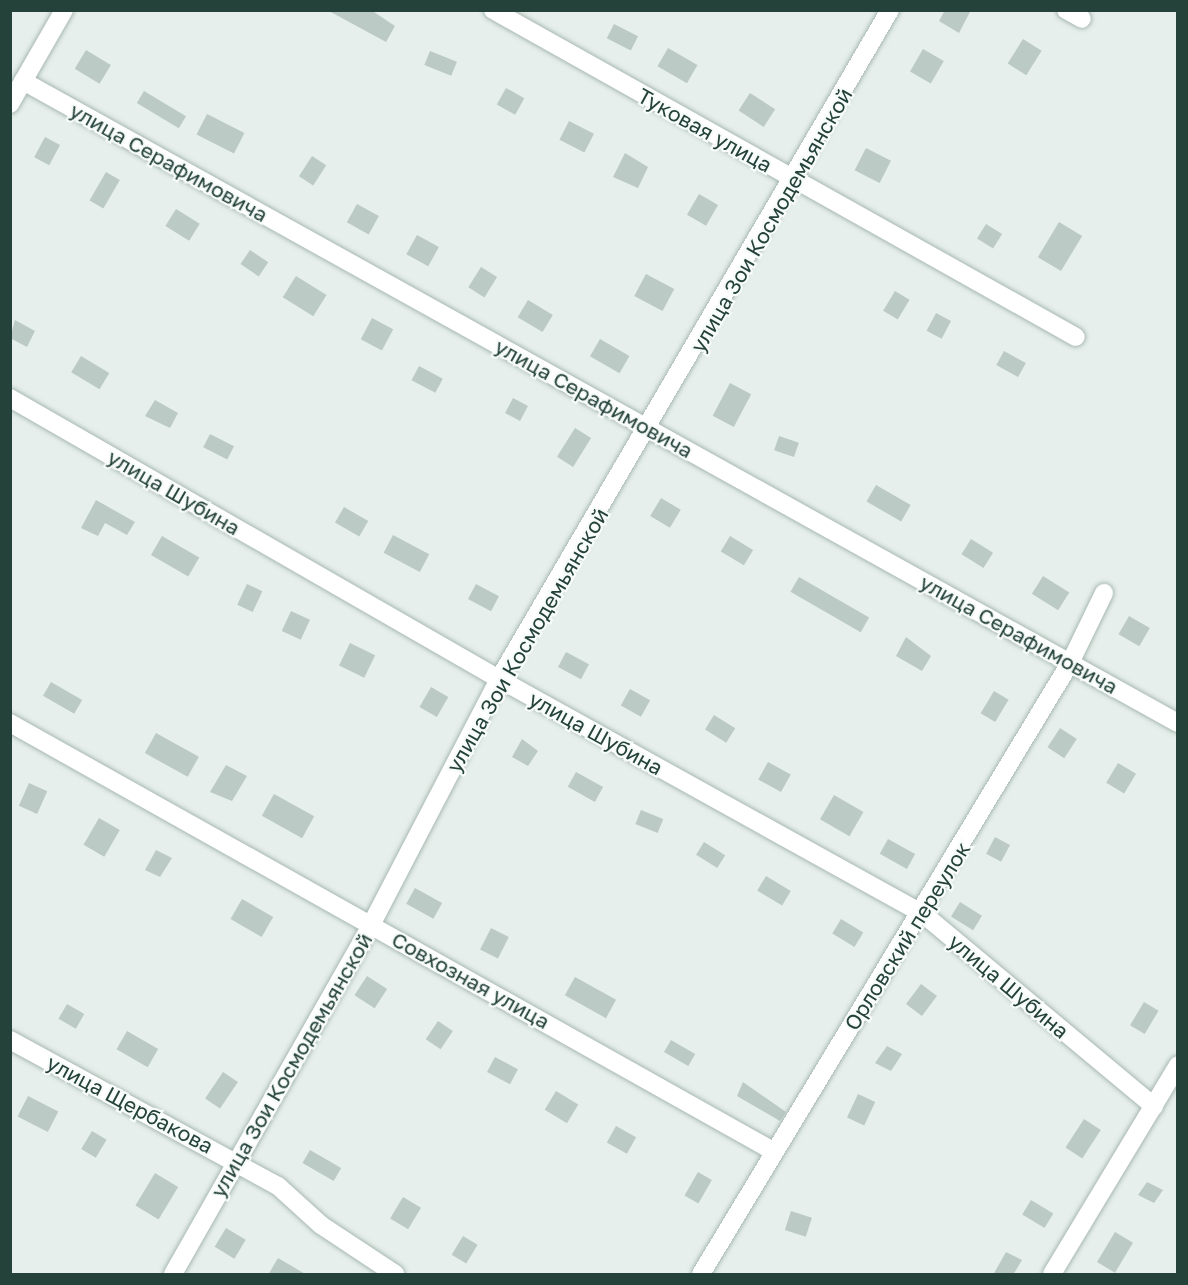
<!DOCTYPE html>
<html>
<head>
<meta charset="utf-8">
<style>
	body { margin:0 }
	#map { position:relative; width:1188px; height:1285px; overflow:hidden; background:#e6efeb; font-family:"Golos Text",sans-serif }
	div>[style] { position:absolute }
	.building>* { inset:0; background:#bbcac4; transform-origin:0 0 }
	.roads { filter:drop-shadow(0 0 2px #a8b8b2) drop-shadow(0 0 2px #a8b8b2) }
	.minor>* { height:18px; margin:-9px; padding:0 9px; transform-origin:9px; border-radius:9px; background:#fff }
	.tertiary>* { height:18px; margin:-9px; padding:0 9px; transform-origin:9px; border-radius:9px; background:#fff }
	span { translate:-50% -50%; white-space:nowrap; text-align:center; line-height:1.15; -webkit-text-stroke:4.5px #f7fbf9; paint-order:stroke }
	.street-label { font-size:21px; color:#24423a }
	.frame { position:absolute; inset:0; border:12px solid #24423a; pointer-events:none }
</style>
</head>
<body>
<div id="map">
	<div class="building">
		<div style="clip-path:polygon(327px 10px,371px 10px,395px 26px,386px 42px)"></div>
		<div style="clip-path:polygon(945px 10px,971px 10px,959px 33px,939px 21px)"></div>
		<div style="left:614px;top:24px;width:27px;height:16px;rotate:27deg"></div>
		<div style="left:1023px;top:39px;width:22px;height:29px;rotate:32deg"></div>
		<div style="left:668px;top:48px;width:34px;height:21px;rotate:30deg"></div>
		<div style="left:923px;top:49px;width:24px;height:26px;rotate:30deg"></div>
		<div style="left:86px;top:50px;width:29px;height:22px;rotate:31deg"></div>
		<div style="left:430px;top:51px;width:29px;height:15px;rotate:22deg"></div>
		<div style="left:506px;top:88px;width:21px;height:19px;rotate:29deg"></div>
		<div style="left:144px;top:91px;width:49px;height:14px;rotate:31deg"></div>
		<div style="left:750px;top:93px;width:30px;height:21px;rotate:33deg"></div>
		<div style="left:207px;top:114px;width:42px;height:23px;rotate:27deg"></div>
		<div style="left:569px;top:121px;width:28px;height:21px;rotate:27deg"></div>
		<div style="left:45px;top:137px;width:17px;height:23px;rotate:28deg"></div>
		<div style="left:866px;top:148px;width:28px;height:25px;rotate:27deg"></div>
		<div style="clip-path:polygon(625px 153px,648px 167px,638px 188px,613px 177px)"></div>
		<div style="left:312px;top:156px;width:17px;height:24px;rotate:33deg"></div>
		<div style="left:106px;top:172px;width:16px;height:33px;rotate:30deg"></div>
		<div style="left:699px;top:194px;width:22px;height:24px;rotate:30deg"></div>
		<div style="left:357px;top:204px;width:25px;height:21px;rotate:29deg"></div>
		<div style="left:176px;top:209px;width:28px;height:20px;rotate:32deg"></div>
		<div style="left:1059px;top:222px;width:27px;height:41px;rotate:31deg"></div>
		<div style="left:986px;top:224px;width:19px;height:17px;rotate:32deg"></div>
		<div style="left:417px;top:235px;width:25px;height:22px;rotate:29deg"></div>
		<div style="left:250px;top:250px;width:22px;height:17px;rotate:34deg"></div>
		<div style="left:481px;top:267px;width:19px;height:24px;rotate:32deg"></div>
		<div style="left:646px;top:274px;width:32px;height:25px;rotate:28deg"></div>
		<div style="left:296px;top:276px;width:36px;height:25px;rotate:32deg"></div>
		<div style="left:895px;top:291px;width:17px;height:23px;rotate:31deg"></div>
		<div style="left:528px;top:300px;width:29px;height:20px;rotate:31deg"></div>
		<div style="left:936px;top:313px;width:17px;height:20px;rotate:28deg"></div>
		<div style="left:372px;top:318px;width:24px;height:24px;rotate:28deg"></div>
		<div style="clip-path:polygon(15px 320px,35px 331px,27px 347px,10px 338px)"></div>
		<div style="left:600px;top:339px;width:34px;height:20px;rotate:30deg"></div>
		<div style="left:1004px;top:351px;width:25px;height:16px;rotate:29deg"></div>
		<div style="left:81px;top:356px;width:33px;height:19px;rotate:31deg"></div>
		<div style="left:419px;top:366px;width:27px;height:16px;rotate:28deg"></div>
		<div style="left:730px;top:383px;width:24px;height:37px;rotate:28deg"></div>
		<div style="left:513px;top:398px;width:17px;height:17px;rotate:28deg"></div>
		<div style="clip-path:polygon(155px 400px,178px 413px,170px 428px,145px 416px)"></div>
		<div style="left:575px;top:428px;width:19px;height:34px;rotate:32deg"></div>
		<div style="left:210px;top:434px;width:27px;height:15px;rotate:27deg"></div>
		<div style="left:779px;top:436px;width:21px;height:15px;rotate:19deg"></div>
		<div style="left:876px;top:485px;width:40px;height:19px;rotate:30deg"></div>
		<div style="left:661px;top:498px;width:23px;height:21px;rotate:31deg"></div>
		<div style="clip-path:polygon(96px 500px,135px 522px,127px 535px,105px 523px,98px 536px,81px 528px)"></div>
		<div style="left:344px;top:507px;width:28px;height:18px;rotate:30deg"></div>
		<div style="left:393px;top:535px;width:41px;height:20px;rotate:28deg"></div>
		<div style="left:162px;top:536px;width:43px;height:22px;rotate:30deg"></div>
		<div style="left:730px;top:536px;width:27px;height:18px;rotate:31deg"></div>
		<div style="left:971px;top:539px;width:26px;height:18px;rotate:32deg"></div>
		<div style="left:1043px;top:576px;width:31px;height:21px;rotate:32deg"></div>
		<div style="left:799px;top:577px;width:81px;height:17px;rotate:30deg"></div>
		<div style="left:247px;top:584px;width:17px;height:23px;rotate:25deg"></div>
		<div style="left:476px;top:584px;width:26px;height:17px;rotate:28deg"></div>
		<div style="left:291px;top:611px;width:21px;height:22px;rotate:25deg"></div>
		<div style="left:1129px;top:616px;width:24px;height:21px;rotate:30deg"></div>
		<div style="clip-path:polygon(906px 637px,931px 656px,922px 671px,896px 656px)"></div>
		<div style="left:350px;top:643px;width:28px;height:25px;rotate:26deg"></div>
		<div style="left:566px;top:652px;width:26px;height:17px;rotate:28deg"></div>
		<div style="left:51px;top:682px;width:36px;height:16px;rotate:30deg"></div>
		<div style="left:431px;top:687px;width:20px;height:23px;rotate:30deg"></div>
		<div style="left:630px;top:689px;width:23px;height:19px;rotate:29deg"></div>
		<div style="left:994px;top:691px;width:17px;height:26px;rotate:31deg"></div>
		<div style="left:714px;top:715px;width:25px;height:17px;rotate:32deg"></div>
		<div style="left:1060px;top:728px;width:20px;height:23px;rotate:33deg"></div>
		<div style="left:156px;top:733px;width:49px;height:23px;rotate:29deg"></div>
		<div style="clip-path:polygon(522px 739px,538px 751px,528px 766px,512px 757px)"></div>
		<div style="left:768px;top:762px;width:26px;height:20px;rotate:29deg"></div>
		<div style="left:1118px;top:763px;width:21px;height:23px;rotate:31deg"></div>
		<div style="clip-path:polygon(226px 765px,247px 776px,232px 801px,210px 792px)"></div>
		<div style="left:576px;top:772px;width:31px;height:17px;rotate:29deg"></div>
		<div style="left:29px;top:783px;width:20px;height:25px;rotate:24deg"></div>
		<div style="left:274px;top:794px;width:46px;height:25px;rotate:29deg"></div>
		<div style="left:834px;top:795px;width:34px;height:28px;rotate:30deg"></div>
		<div style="left:641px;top:810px;width:24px;height:15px;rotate:22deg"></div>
		<div style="left:99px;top:818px;width:24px;height:31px;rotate:30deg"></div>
		<div style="left:995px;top:837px;width:17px;height:19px;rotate:28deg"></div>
		<div style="left:888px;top:839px;width:31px;height:17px;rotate:29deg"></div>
		<div style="left:704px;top:842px;width:25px;height:15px;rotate:32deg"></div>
		<div style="clip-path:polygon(156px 850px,172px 858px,160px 877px,145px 870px)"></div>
		<div style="left:766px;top:876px;width:29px;height:17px;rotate:31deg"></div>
		<div style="left:415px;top:888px;width:31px;height:18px;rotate:29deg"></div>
		<div style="left:242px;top:899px;width:36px;height:23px;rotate:30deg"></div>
		<div style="left:960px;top:902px;width:26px;height:17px;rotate:32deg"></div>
		<div style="left:841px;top:919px;width:26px;height:17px;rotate:31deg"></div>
		<div style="left:491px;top:928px;width:20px;height:24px;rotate:27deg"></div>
		<div style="left:367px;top:976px;width:24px;height:23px;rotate:33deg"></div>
		<div style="left:575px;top:977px;width:47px;height:21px;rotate:29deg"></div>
		<div style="left:921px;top:984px;width:20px;height:25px;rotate:37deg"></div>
		<div style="left:1144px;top:1002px;width:17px;height:27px;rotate:31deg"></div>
		<div style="left:67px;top:1004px;width:20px;height:17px;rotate:30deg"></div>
		<div style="left:438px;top:1021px;width:18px;height:22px;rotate:34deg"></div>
		<div style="left:127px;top:1031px;width:36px;height:21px;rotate:30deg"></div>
		<div style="left:671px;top:1040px;width:28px;height:14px;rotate:30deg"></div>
		<div style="clip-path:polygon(887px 1046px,902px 1054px,891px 1071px,875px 1063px)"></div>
		<div style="left:495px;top:1057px;width:26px;height:17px;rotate:28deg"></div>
		<div style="left:223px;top:1072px;width:18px;height:32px;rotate:34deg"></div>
		<div style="clip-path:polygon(743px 1082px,786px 1112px,780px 1121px,737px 1096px)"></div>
		<div style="left:556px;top:1091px;width:26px;height:22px;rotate:31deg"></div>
		<div style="left:858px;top:1094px;width:19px;height:26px;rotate:25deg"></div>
		<div style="left:28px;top:1096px;width:34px;height:23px;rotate:27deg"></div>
		<div style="left:1084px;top:1119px;width:20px;height:34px;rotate:33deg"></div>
		<div style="left:616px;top:1126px;width:23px;height:19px;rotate:29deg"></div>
		<div style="left:92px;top:1131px;width:17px;height:21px;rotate:31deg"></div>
		<div style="left:310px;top:1150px;width:36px;height:15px;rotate:30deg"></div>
		<div style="left:698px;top:1172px;width:16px;height:27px;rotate:30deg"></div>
		<div style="left:155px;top:1173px;width:27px;height:38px;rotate:31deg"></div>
		<div style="clip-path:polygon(1147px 1182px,1163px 1190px,1154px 1203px,1138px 1195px)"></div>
		<div style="left:403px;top:1197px;width:21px;height:25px;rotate:31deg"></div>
		<div style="left:1031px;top:1200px;width:26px;height:17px;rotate:31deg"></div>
		<div style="left:791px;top:1211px;width:22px;height:20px;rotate:18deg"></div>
		<div style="left:226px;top:1228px;width:23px;height:22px;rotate:31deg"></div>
		<div style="left:1115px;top:1232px;width:21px;height:35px;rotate:31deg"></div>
		<div style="left:463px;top:1236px;width:17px;height:22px;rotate:31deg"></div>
		<div style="clip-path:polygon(1006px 1252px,1022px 1260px,1013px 1275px,993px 1275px)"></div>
		<div style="clip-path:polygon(278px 1258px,307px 1275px,268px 1275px)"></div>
	</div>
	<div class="roads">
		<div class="minor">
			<div style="left:493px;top:10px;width:668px;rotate:29.29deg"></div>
			<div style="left:1066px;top:10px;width:18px;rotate:29deg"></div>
			<div style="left:23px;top:81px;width:1321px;rotate:29.07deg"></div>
			<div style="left:10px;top:398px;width:564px;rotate:29.88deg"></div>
			<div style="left:499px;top:679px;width:483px;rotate:29deg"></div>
			<div style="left:922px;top:913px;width:302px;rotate:39.8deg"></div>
			<div style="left:10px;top:723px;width:875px;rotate:29.29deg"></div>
			<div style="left:10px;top:1040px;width:305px;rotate:28.6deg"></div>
			<div style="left:278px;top:1186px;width:58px;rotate:42.2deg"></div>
			<div style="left:321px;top:1225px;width:89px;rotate:33.5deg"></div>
			<div style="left:173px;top:1274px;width:401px;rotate:-60.4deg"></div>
			<div style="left:371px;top:925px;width:277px;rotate:-62.5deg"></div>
			<div style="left:499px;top:679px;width:775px;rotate:-59.7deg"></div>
			<div style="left:701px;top:1274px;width:714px;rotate:-58.87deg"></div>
			<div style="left:1070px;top:663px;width:78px;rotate:-64.1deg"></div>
			<div style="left:1052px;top:1274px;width:244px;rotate:-58.9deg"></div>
		</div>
		<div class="tertiary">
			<div style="left:10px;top:104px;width:108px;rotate:-60.1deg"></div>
		</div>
	</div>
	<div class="street-label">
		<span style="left:705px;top:130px;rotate:29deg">Туковая улица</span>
		<span style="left:169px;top:162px;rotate:29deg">улица Серафимовича</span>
		<span style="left:771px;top:220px;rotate:-60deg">улица Зои Космодемьянской</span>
		<span style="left:594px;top:398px;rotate:29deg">улица Серафимовича</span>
		<span style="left:174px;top:492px;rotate:30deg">улица Шубина</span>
		<span style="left:1019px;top:634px;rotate:29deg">улица Серафимовича</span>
		<span style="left:527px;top:640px;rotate:-60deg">улица Зои Космодемьянской</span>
		<span style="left:596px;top:733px;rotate:29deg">улица Шубина</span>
		<span style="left:907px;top:936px;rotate:-58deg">Орловский переулок</span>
		<span style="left:471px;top:980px;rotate:29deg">Совхозная улица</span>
		<span style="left:1009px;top:986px;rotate:40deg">улица Шубина</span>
		<span style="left:291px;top:1065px;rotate:-60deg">улица Зои Космодемьянской</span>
		<span style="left:130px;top:1104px;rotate:28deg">улица Щербакова</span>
	</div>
	<div class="frame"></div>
</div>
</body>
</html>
